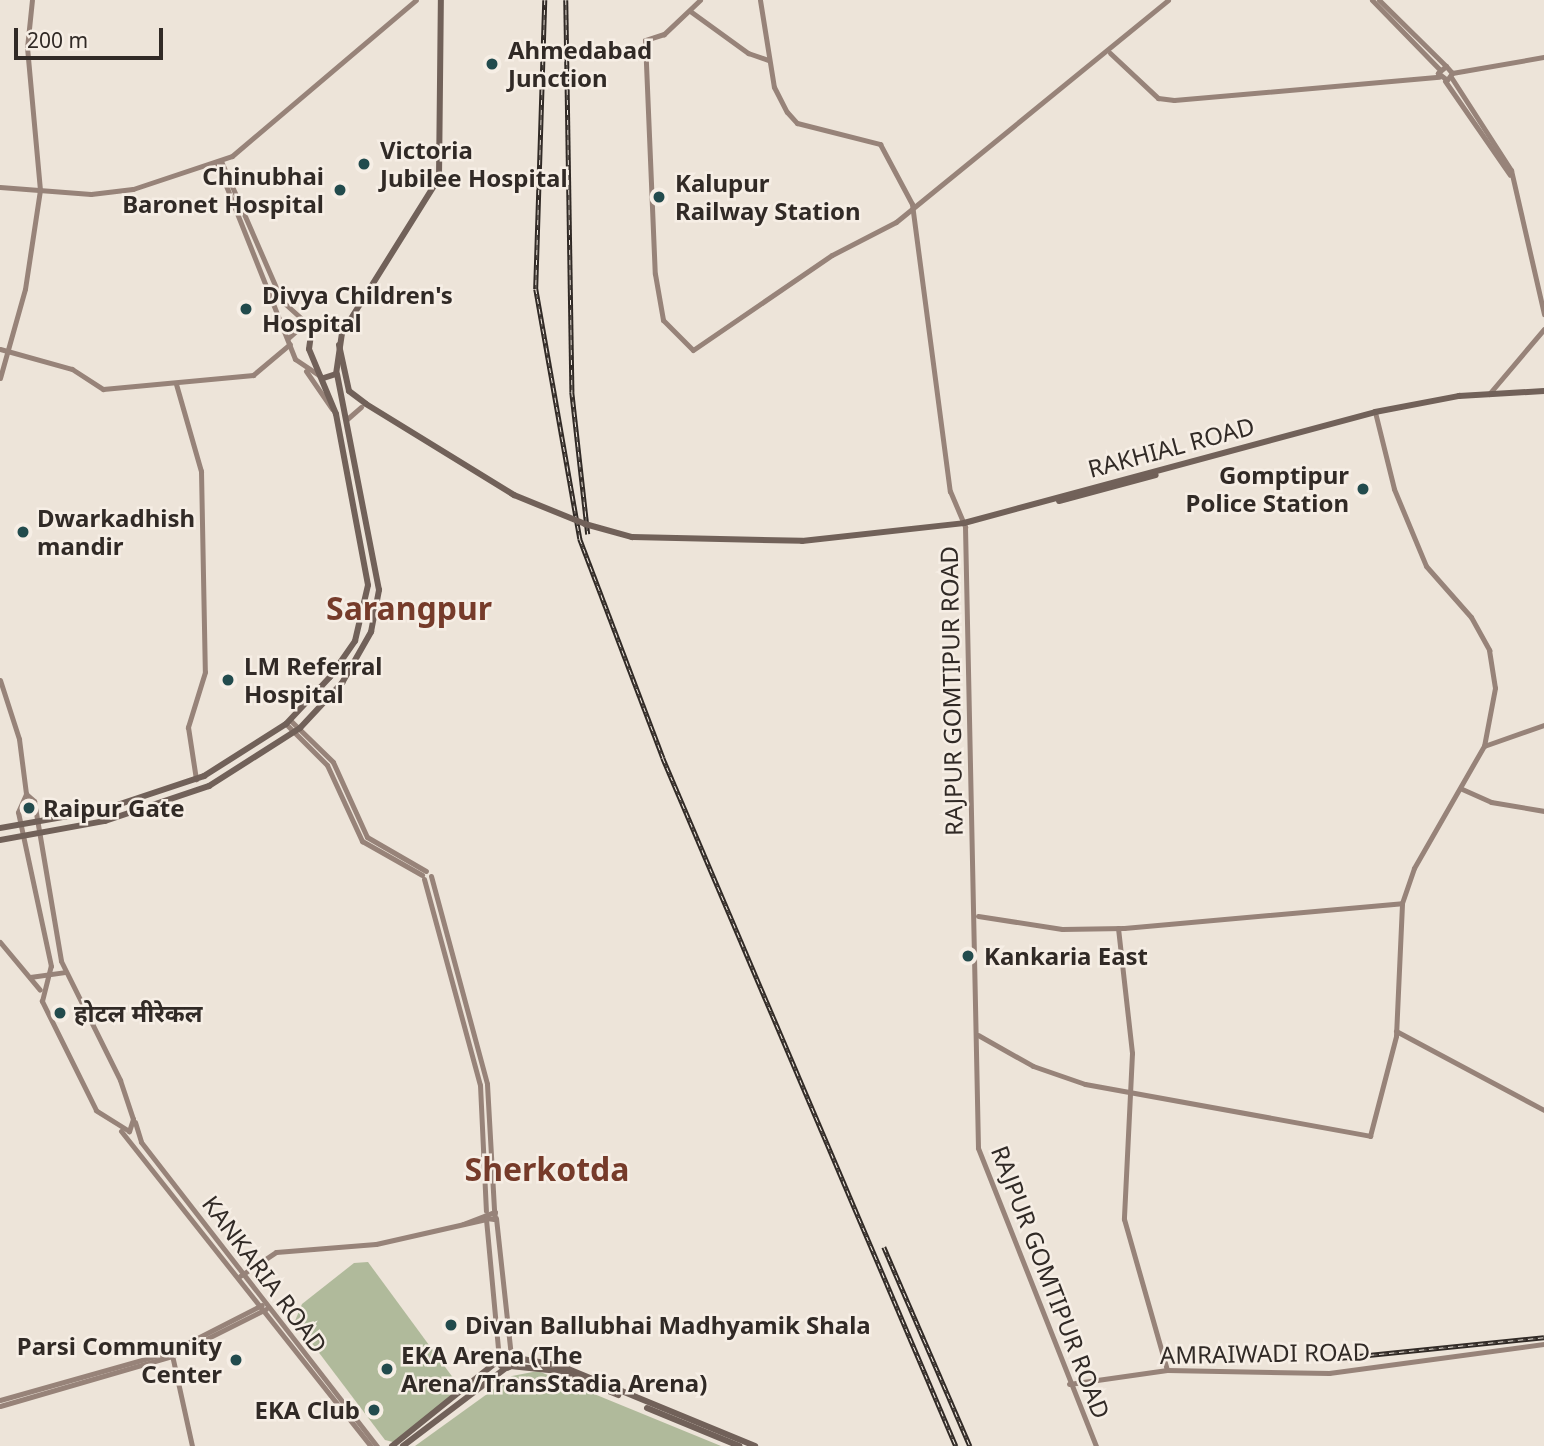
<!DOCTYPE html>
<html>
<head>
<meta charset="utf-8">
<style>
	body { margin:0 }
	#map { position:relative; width:1544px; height:1446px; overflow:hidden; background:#ede4d9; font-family:"Noto Sans","Noto Sans Devanagari",sans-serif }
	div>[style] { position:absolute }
	.green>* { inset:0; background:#b0ba9b }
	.secondary>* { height:5px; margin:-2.5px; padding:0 2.5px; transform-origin:2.5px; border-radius:2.5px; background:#978379 }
	.primary>* { height:6px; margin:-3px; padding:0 3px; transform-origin:3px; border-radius:3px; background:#716159 }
	.primary>.ring { margin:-3px; padding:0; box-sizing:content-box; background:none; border:6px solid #716159; border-radius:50% }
	.rail>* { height:4.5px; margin-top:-2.25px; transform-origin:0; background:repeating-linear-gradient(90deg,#f6eee5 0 5px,#312a26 0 10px); box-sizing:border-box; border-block:2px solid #312a26 }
	.primary-bridge>* { height:6px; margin:-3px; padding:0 3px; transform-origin:3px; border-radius:3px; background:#716159 }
	.dots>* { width:19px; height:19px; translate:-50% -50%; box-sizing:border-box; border:4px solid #f6eee5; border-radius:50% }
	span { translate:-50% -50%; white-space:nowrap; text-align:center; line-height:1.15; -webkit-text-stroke:5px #f6eee5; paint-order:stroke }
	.poi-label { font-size:24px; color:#312a26; font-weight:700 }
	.left { translate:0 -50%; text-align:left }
	.right { translate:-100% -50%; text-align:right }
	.street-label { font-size:24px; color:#312a26 }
	.district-label { font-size:32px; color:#763b2a; font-weight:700 }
	.scale { position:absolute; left:14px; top:28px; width:149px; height:32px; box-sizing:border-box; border:4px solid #312a26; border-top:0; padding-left:9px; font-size:21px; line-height:24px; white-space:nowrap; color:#312a26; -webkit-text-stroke:5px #f6eee5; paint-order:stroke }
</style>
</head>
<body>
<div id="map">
	<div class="green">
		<div style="clip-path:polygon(368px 1262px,462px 1390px,393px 1442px,385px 1440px,295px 1321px,302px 1304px,354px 1263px)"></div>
		<div style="clip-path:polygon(538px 1371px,721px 1446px,415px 1446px,512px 1376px)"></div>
	</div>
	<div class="secondary">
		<div style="left:700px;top:0;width:50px;rotate:136.6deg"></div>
		<div style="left:664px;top:34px;width:20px;rotate:162deg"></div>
		<div style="left:645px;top:40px;width:234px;rotate:87.6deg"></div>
		<div style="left:655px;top:274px;width:47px;rotate:80.1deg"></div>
		<div style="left:663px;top:320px;width:42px;rotate:45deg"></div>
		<div style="left:693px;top:350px;width:168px;rotate:-34.4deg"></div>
		<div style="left:832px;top:255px;width:72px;rotate:-27.3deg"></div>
		<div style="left:896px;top:222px;width:351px;rotate:-39.2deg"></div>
		<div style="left:760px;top:0;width:88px;rotate:80.9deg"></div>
		<div style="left:774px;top:87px;width:28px;rotate:63deg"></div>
		<div style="left:787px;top:112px;width:15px;rotate:48deg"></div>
		<div style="left:797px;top:123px;width:86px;rotate:14.2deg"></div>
		<div style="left:880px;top:144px;width:68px;rotate:61.9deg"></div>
		<div style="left:912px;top:204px;width:290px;rotate:82.5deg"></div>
		<div style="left:950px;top:491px;width:39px;rotate:67deg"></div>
		<div style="left:965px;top:527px;width:621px;rotate:88.8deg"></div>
		<div style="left:978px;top:1148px;width:321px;rotate:68.4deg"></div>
		<div style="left:1372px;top:0;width:96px;rotate:45.8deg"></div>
		<div style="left:1379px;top:0;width:94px;rotate:44.6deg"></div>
		<div style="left:690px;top:11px;width:72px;rotate:35.9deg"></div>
		<div style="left:748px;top:53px;width:21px;rotate:19deg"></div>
		<div style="left:1110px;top:53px;width:66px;rotate:43.2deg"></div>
		<div style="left:1158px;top:98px;width:16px;rotate:7deg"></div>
		<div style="left:1174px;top:100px;width:266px;rotate:-5deg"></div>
		<div style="left:1452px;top:73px;width:9px;rotate:-131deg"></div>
		<div style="left:1446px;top:66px;width:11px;rotate:139deg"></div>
		<div style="left:1438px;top:73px;width:11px;rotate:38deg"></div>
		<div style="left:1447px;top:80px;width:9px;rotate:-54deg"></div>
		<div style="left:1452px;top:73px;width:93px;rotate:-9.9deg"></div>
		<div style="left:1451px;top:77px;width:111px;rotate:57.2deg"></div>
		<div style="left:1511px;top:170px;width:148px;rotate:77.1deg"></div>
		<div style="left:1445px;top:81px;width:114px;rotate:55.3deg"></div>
		<div style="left:221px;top:161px;width:153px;rotate:66.5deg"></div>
		<div style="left:282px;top:301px;width:40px;rotate:42deg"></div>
		<div style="left:217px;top:163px;width:211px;rotate:68.3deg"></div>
		<div style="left:295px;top:359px;width:32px;rotate:34deg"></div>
		<div style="left:0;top:187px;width:91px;rotate:4.4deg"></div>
		<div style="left:91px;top:194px;width:42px;rotate:-6.8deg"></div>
		<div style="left:133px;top:189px;width:104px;rotate:-18.4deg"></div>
		<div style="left:232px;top:156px;width:241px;rotate:-40.3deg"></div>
		<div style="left:288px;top:338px;width:20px;rotate:-41deg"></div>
		<div style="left:0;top:349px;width:75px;rotate:15.5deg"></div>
		<div style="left:72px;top:369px;width:37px;rotate:33deg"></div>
		<div style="left:103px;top:389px;width:151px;rotate:-5.3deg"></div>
		<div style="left:253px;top:375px;width:48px;rotate:-40deg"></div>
		<div style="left:306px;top:371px;width:46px;rotate:55.6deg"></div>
		<div style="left:0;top:378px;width:92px;rotate:-74.3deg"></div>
		<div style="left:25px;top:289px;width:100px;rotate:-81.4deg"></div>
		<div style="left:40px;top:190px;width:143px;rotate:-95.2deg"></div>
		<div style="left:27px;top:48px;width:48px;rotate:-84.1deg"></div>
		<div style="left:176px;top:384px;width:91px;rotate:74deg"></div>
		<div style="left:201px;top:471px;width:201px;rotate:88.9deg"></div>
		<div style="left:205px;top:672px;width:58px;rotate:107.2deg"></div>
		<div style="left:188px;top:727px;width:53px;rotate:81.3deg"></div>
		<div style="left:1489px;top:394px;width:85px;rotate:-49.8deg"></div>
		<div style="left:1375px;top:412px;width:79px;rotate:76.1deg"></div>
		<div style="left:1394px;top:489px;width:83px;rotate:67.4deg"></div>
		<div style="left:1426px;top:566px;width:68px;rotate:48.6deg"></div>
		<div style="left:1471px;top:617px;width:38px;rotate:61deg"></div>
		<div style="left:1489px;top:650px;width:38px;rotate:81deg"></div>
		<div style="left:1495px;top:688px;width:59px;rotate:100.7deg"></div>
		<div style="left:346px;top:420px;width:20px;rotate:-41deg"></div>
		<div style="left:0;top:680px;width:62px;rotate:72.1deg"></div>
		<div style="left:19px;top:739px;width:55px;rotate:82.7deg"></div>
		<div style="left:26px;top:794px;width:11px;rotate:41deg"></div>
		<div style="left:34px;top:801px;width:162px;rotate:80.4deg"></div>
		<div style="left:61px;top:961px;width:133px;rotate:63.6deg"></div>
		<div style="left:120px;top:1080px;width:41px;rotate:71.6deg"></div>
		<div style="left:133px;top:1119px;width:13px;rotate:108deg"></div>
		<div style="left:129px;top:1131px;width:39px;rotate:-148deg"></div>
		<div style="left:96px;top:1110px;width:122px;rotate:-116.4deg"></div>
		<div style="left:42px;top:1001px;width:36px;rotate:-76deg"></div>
		<div style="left:51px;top:966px;width:157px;rotate:-102.1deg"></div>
		<div style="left:18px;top:812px;width:20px;rotate:-66deg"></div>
		<div style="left:290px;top:720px;width:60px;rotate:44.3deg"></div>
		<div style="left:333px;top:762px;width:82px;rotate:65.6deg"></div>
		<div style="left:367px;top:837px;width:68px;rotate:30deg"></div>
		<div style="left:286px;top:724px;width:58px;rotate:45deg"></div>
		<div style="left:327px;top:765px;width:84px;rotate:65.3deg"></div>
		<div style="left:362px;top:841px;width:69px;rotate:29.5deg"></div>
		<div style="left:1462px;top:789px;width:32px;rotate:24deg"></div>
		<div style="left:1491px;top:802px;width:54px;rotate:9.6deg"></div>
		<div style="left:431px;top:876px;width:215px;rotate:74.9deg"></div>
		<div style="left:487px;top:1084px;width:126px;rotate:86.8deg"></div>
		<div style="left:424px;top:879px;width:213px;rotate:74.8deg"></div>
		<div style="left:480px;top:1085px;width:126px;rotate:87.3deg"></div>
		<div style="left:978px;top:916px;width:85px;rotate:8.8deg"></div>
		<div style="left:1062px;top:929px;width:62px;rotate:-0.9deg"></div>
		<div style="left:1124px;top:928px;width:279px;rotate:-5.1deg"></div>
		<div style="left:1118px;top:928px;width:126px;rotate:83.6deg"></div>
		<div style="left:1132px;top:1053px;width:166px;rotate:92.8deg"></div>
		<div style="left:1124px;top:1219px;width:157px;rotate:74.1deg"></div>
		<div style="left:0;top:942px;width:62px;rotate:50.2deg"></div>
		<div style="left:30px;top:977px;width:35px;rotate:-8deg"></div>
		<div style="left:1396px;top:1031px;width:168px;rotate:28.1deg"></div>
		<div style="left:978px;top:1035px;width:63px;rotate:29.4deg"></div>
		<div style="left:1033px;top:1066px;width:55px;rotate:19.1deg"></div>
		<div style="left:1085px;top:1084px;width:290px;rotate:10.3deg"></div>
		<div style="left:1370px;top:1136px;width:103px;rotate:-75.4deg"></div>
		<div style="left:1396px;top:1036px;width:133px;rotate:-87.4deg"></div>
		<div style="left:1402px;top:903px;width:37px;rotate:-71deg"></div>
		<div style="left:1414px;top:868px;width:141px;rotate:-60.2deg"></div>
		<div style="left:1484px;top:746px;width:64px;rotate:-19.3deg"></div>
		<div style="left:135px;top:1122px;width:21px;rotate:73deg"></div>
		<div style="left:141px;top:1142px;width:385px;rotate:52.2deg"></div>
		<div style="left:121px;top:1131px;width:402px;rotate:51.6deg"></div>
		<div style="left:496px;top:1218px;width:140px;rotate:83.8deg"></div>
		<div style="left:463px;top:1224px;width:34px;rotate:-21deg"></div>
		<div style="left:495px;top:1212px;width:7px;rotate:98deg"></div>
		<div style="left:494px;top:1219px;width:8px;rotate:-173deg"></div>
		<div style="left:240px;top:1276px;width:43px;rotate:-33.7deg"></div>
		<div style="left:276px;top:1252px;width:100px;rotate:-4.6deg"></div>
		<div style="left:376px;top:1244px;width:113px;rotate:-12.8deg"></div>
		<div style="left:486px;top:1219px;width:142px;rotate:84.7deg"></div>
		<div style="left:172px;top:1355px;width:93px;rotate:77.6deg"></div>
		<div style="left:1069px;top:1384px;width:99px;rotate:-8.1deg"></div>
		<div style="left:1167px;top:1370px;width:162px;rotate:1.1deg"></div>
		<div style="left:1329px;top:1373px;width:217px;rotate:-7.7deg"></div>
		<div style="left:0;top:1400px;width:177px;rotate:-15.8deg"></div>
		<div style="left:170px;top:1352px;width:103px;rotate:-27.1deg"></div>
		<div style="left:0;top:1406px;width:179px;rotate:-16.2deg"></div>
		<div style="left:172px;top:1356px;width:105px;rotate:-26.6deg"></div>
	</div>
	<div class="primary">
		<div style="left:342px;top:333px;width:183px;rotate:-58deg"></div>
		<div style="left:439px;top:178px;width:178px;rotate:-89.4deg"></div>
		<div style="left:339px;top:345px;width:47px;rotate:77.7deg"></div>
		<div style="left:349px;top:391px;width:21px;rotate:37deg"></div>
		<div style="left:1059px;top:501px;width:100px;rotate:-15deg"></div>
		<div style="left:802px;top:541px;width:163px;rotate:-6.3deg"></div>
		<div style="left:964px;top:523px;width:426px;rotate:-15.1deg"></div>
		<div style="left:1375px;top:412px;width:86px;rotate:-10.8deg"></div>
		<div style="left:1459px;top:396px;width:85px;rotate:-3.4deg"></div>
		<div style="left:0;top:828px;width:104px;rotate:-10deg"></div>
		<div style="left:102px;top:810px;width:108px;rotate:-18.4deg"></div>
		<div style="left:204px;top:776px;width:97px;rotate:-32.4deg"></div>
		<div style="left:286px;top:724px;width:64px;rotate:-46.9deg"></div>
		<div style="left:330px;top:677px;width:44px;rotate:-55.2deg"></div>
		<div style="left:355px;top:641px;width:57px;rotate:-76.9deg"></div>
		<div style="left:368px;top:585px;width:174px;rotate:-100.6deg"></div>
		<div style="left:336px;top:414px;width:70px;rotate:-112.6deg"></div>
		<div style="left:309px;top:349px;width:21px;rotate:-82deg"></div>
		<div style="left:312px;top:328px;width:18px;rotate:-29deg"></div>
		<div style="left:328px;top:319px;width:20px;rotate:45deg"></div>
		<div style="left:342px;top:333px;width:41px;rotate:98.3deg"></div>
		<div style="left:336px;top:374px;width:13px;rotate:162deg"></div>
		<div style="left:0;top:840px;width:107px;rotate:-10.3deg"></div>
		<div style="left:105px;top:821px;width:110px;rotate:-18.6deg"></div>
		<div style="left:209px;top:786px;width:108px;rotate:-32.5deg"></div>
		<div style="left:300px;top:728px;width:62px;rotate:-47deg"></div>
		<div style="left:342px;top:683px;width:59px;rotate:-60.4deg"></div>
		<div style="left:371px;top:632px;width:43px;rotate:-79.2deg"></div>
		<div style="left:379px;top:590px;width:220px;rotate:-101deg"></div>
		<div class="ring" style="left:499px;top:1354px;width:8px;height:8px"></div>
		<div style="left:511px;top:1357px;width:51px;rotate:10.2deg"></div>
		<div style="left:561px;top:1366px;width:210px;rotate:22.4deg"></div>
		<div style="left:510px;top:1366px;width:49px;rotate:5.8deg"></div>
		<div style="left:559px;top:1371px;width:64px;rotate:22.1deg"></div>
		<div style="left:647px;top:1408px;width:100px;rotate:22.4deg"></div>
		<div style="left:392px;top:1446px;width:137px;rotate:-38.8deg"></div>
		<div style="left:403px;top:1446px;width:131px;rotate:-37.2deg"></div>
	</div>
	<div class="rail">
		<div style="left:545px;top:0;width:289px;rotate:91.8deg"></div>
		<div style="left:536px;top:289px;width:254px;rotate:80deg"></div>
		<div style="left:580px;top:539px;width:234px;rotate:69.2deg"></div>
		<div style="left:663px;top:758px;width:748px;rotate:66.93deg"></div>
		<div style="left:566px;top:0;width:392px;rotate:89.1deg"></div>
		<div style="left:572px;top:392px;width:143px;rotate:83.6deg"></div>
		<div style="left:884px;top:1247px;width:217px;rotate:66.6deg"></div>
		<div style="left:1339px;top:1358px;width:206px;rotate:-5.8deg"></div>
	</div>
	<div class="primary-bridge">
		<div style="left:366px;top:404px;width:174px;rotate:31.6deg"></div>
		<div style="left:514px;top:495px;width:77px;rotate:22.2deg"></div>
		<div style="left:585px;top:524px;width:49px;rotate:15.5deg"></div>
		<div style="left:632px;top:537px;width:170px;rotate:1.3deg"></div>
	</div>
	<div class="dots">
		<div style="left:492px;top:64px;background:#224b4d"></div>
		<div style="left:364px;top:164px;background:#224b4d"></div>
		<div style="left:340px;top:190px;background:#224b4d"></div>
		<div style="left:659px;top:197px;background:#224b4d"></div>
		<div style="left:246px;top:309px;background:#224b4d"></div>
		<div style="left:1363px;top:489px;background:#224b4d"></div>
		<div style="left:23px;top:532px;background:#224b4d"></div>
		<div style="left:228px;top:680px;background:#224b4d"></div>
		<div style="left:29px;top:808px;background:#224b4d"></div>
		<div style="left:968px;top:956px;background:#224b4d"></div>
		<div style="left:60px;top:1013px;background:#224b4d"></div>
		<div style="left:451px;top:1325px;background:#224b4d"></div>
		<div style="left:236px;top:1360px;background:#224b4d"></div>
		<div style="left:387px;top:1369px;background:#224b4d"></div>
		<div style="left:374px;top:1410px;background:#224b4d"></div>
	</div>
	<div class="poi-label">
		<span class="left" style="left:508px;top:64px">Ahmedabad<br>Junction</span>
		<span class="left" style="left:380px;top:164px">Victoria<br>Jubilee Hospital</span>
		<span class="right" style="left:324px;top:190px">Chinubhai<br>Baronet Hospital</span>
		<span class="left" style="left:675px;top:197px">Kalupur<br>Railway Station</span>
		<span class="left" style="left:262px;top:309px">Divya Children's<br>Hospital</span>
		<span class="right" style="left:1349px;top:489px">Gomptipur<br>Police Station</span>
		<span class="left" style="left:37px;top:532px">Dwarkadhish<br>mandir</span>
		<span class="left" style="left:244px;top:680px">LM Referral<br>Hospital</span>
		<span class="left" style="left:43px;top:808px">Raipur Gate</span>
		<span class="left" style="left:984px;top:956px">Kankaria East</span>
		<span class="left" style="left:74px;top:1013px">होटल मीरेकल</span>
		<span class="left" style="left:465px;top:1325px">Divan Ballubhai Madhyamik Shala</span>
		<span class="right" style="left:222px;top:1360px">Parsi Community<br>Center</span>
		<span class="left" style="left:401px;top:1369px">EKA Arena (The<br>Arena/TransStadia Arena)</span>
		<span class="right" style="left:360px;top:1410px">EKA Club</span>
	</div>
	<div class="street-label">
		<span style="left:1171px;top:447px;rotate:-15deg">RAKHIAL ROAD</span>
		<span style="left:951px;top:691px;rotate:-91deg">RAJPUR GOMTIPUR ROAD</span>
		<span style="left:265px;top:1274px;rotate:53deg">KANKARIA ROAD</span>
		<span style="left:1051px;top:1282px;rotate:69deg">RAJPUR GOMTIPUR ROAD</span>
		<span style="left:1265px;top:1353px;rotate:-1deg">AMRAIWADI ROAD</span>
	</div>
	<div class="district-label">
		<span style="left:409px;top:608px">Sarangpur</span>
		<span style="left:547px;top:1169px">Sherkotda</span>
	</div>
	<div class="scale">200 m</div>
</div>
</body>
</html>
